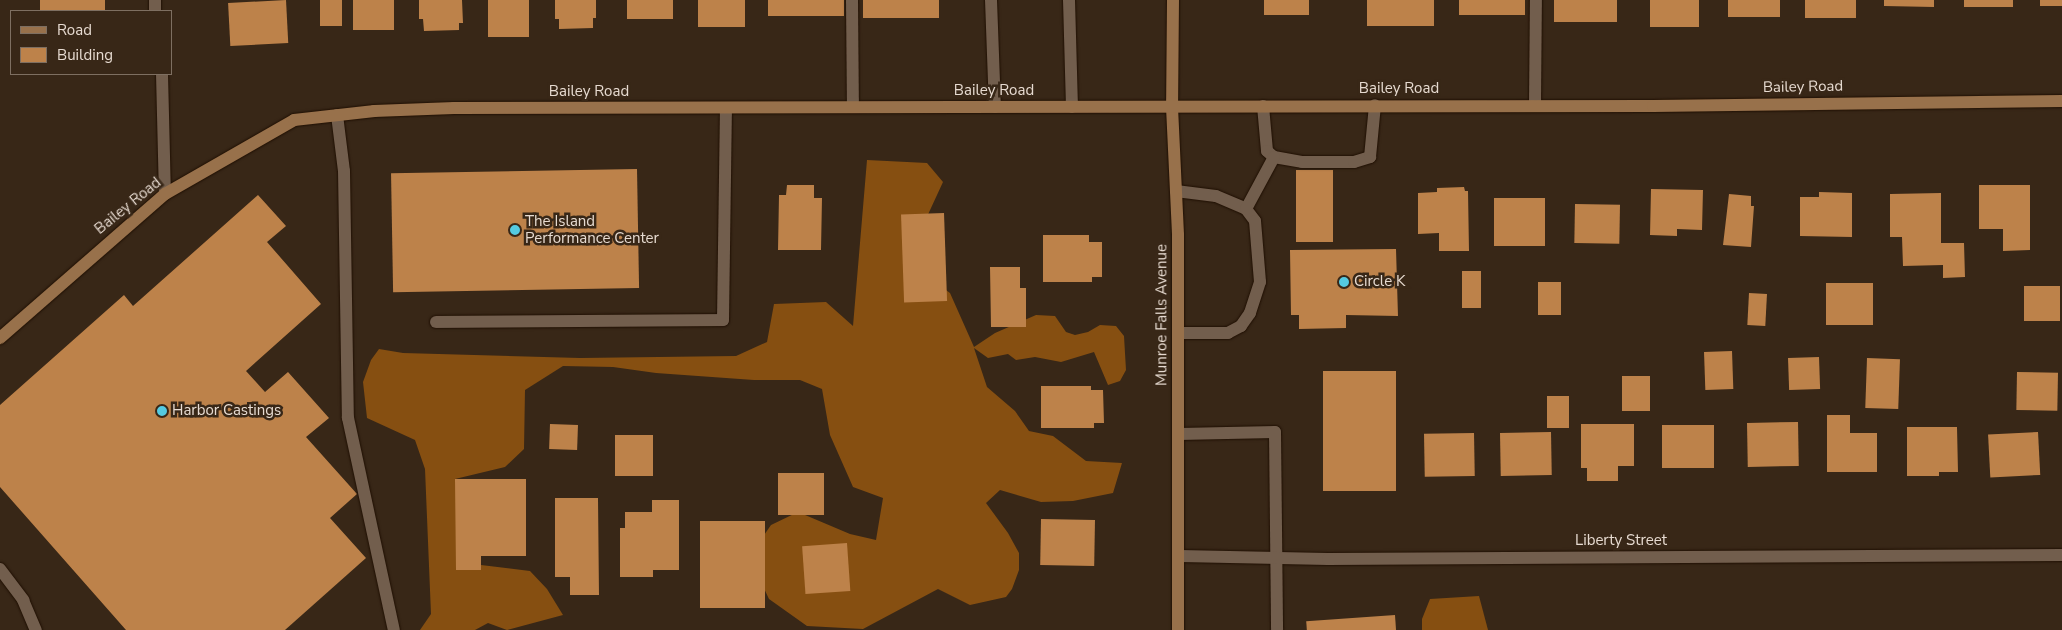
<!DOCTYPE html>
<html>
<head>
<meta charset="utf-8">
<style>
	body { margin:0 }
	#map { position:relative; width:2062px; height:630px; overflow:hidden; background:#382717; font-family:"Nunito Sans",sans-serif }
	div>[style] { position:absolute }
	.forest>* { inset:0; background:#864f11 }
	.building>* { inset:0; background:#bd824a; transform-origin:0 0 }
	.roads { filter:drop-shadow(0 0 1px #1f0f02) drop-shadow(0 0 1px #1f0f02) }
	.lane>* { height:12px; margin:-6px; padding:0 6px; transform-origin:6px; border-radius:6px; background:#725e4d }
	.street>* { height:12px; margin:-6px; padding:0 6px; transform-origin:6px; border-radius:6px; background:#725e4d }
	.secondary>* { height:12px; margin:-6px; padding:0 6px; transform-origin:6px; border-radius:6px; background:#98714b }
	.dots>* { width:14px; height:14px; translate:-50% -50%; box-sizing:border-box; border:2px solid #382717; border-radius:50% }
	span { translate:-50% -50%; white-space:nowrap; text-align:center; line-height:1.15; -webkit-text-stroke:5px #382717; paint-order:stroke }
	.street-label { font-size:15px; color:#e7dbd1 }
	.poi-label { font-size:15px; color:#e7dbd1 }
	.left { translate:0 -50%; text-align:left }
	.legend { position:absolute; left:10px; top:10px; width:162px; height:65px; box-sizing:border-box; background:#382717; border:1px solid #7e6f61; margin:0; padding:6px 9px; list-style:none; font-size:15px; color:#e7dbd1 }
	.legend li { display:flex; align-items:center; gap:10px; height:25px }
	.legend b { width:25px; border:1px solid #7e6f61 }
</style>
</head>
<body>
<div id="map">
	<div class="forest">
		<div style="clip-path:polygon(867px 160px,927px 163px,943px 182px,925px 221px,913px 266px,950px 293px,974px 347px,995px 333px,1036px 315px,1055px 316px,1066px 332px,1075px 335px,1088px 332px,1100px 325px,1116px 326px,1124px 336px,1126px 370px,1120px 381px,1108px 385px,1094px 352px,1061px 362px,1035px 357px,1016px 360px,1008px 354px,988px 358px,974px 348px,987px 387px,1015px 411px,1029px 431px,1053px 436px,1086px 461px,1122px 463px,1113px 493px,1073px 501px,1041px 502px,1000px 490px,986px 503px,1008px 533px,1019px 553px,1019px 570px,1012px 589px,1006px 597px,970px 605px,938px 589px,863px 629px,807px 626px,769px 599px,749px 557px,771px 525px,798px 512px,850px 534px,876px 540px,883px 498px,853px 487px,830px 435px,822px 389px,800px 380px,754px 380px,656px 373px,613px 367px,563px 366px,525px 390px,524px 449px,505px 467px,455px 479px,481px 565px,530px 571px,547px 589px,563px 615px,507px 630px,488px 623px,475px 630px,420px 630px,431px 614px,425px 469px,415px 440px,367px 418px,363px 382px,371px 360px,379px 349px,403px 353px,580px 358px,736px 356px,767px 342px,774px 304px,826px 302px,853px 326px)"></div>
		<div style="clip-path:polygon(1479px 596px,1488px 630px,1422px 630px,1422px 619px,1430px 599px)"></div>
	</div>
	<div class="building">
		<div style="left:40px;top:0;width:65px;height:11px"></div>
		<div style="left:286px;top:0;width:43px;height:58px;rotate:87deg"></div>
		<div style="left:320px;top:0;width:22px;height:26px"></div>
		<div style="left:353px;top:0;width:41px;height:30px"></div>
		<div style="clip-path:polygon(419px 0,462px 0,463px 23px,459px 23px,459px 30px,424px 31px,423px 19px,419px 19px)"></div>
		<div style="left:488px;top:0;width:41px;height:37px"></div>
		<div style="clip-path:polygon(555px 0,596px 0,596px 18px,593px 18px,593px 28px,559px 29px,559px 19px,555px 19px)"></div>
		<div style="left:627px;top:0;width:46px;height:19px"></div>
		<div style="left:698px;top:0;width:47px;height:27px"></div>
		<div style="left:768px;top:0;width:76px;height:16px"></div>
		<div style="left:863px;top:0;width:76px;height:18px"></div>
		<div style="left:1264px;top:0;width:45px;height:15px"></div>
		<div style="left:1367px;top:0;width:67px;height:26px"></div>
		<div style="left:1459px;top:0;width:66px;height:15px"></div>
		<div style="left:1554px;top:0;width:63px;height:22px"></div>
		<div style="left:1650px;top:0;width:49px;height:27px"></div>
		<div style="left:1728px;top:0;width:52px;height:17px"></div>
		<div style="left:1805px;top:0;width:51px;height:18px"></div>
		<div style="clip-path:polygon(1884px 0,1934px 0,1934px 7px,1884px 6px)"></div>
		<div style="left:1964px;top:0;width:49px;height:7px"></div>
		<div style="left:2040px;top:0;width:22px;height:6px"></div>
		<div style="left:637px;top:169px;width:119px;height:246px;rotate:89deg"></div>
		<div style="left:1333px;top:170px;width:72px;height:37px;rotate:90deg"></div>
		<div style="clip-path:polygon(787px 185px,814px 185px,814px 198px,822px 198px,821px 250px,778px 250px,779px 195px,786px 195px)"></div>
		<div style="clip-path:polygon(1979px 185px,2030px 185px,2030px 250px,2003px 251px,2003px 229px,1979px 229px)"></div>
		<div style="clip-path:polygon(1464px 187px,1465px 191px,1468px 191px,1469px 251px,1439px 251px,1439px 233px,1418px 234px,1418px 193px,1437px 192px,1437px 188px)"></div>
		<div style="clip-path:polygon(1651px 189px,1703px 190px,1702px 230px,1677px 229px,1677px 236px,1650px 235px)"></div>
		<div style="clip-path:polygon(1819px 192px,1852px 193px,1852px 237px,1800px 236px,1800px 197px,1819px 197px)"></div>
		<div style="clip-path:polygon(1941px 193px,1941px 243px,1964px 243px,1965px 277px,1943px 278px,1943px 265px,1903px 266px,1902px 237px,1890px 237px,1890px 194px)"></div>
		<div style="clip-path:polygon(1729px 194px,1751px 196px,1751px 206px,1754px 206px,1751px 247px,1723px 245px)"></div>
		<div style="clip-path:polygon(258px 195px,286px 226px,267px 242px,321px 304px,246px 371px,265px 392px,288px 372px,329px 418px,306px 437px,357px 494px,330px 518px,366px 558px,285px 630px,126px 630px,0 487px,0 405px,124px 295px,133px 306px)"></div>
		<div style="left:1494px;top:198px;width:51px;height:48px"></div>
		<div style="left:1575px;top:204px;width:45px;height:39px;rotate:1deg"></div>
		<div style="left:944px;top:213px;width:88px;height:43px;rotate:88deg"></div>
		<div style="clip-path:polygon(1043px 235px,1089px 235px,1089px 242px,1102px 242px,1102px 277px,1092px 277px,1092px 282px,1043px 282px)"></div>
		<div style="clip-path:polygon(1396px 249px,1398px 316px,1346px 315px,1346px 328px,1299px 329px,1299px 315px,1291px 315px,1290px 250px)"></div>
		<div style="clip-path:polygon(990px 267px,1020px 267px,1020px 288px,1026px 288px,1026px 327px,991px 327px)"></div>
		<div style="left:1481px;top:271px;width:37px;height:19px;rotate:90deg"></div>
		<div style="left:1538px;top:282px;width:23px;height:33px"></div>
		<div style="left:1826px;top:283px;width:47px;height:42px"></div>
		<div style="left:2024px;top:286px;width:36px;height:35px"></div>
		<div style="left:1749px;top:293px;width:18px;height:32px;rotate:3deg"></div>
		<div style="left:1732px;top:351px;width:38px;height:28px;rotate:88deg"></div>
		<div style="left:1819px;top:357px;width:32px;height:31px;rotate:88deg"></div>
		<div style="left:1867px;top:358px;width:33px;height:50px;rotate:2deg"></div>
		<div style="left:1323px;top:371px;width:73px;height:120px"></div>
		<div style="left:2017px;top:372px;width:41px;height:38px;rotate:1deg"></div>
		<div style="left:1622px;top:376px;width:28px;height:35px"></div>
		<div style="clip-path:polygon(1041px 386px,1091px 386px,1091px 390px,1103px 390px,1104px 423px,1094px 423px,1094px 428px,1041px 428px)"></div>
		<div style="left:1547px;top:396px;width:22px;height:32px"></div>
		<div style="clip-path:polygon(1827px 415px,1850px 415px,1850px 433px,1877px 433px,1877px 472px,1827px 472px)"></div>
		<div style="left:1798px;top:422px;width:44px;height:51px;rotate:89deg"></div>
		<div style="left:550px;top:424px;width:28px;height:25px;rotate:2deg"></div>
		<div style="clip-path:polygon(1581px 424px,1634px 424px,1634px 466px,1618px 466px,1618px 481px,1587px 481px,1587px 468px,1581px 468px)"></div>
		<div style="left:1662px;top:425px;width:52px;height:43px"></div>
		<div style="clip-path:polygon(1907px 427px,1957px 427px,1958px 472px,1939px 472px,1939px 476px,1907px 476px)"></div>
		<div style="left:1551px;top:432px;width:43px;height:51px;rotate:89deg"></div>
		<div style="left:2038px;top:432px;width:43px;height:50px;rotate:87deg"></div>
		<div style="left:1474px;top:433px;width:43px;height:50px;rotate:89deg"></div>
		<div style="left:615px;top:435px;width:38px;height:41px"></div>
		<div style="left:778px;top:473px;width:46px;height:42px"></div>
		<div style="clip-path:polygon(455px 479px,526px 479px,526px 556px,481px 556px,481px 570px,456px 570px)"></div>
		<div style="clip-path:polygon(555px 498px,598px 498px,599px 595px,570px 595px,570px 577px,555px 577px)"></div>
		<div style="clip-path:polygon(652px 500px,679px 500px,679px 570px,653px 570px,653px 577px,620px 577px,620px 528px,625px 528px,625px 512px,652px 512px)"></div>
		<div style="left:1041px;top:519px;width:54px;height:46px;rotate:1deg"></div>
		<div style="left:700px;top:521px;width:65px;height:87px"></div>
		<div style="left:847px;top:543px;width:48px;height:45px;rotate:86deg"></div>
		<div style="left:1395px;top:615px;width:15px;height:89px;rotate:86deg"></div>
	</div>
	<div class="roads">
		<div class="lane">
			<div style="left:852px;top:0;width:107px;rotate:89.5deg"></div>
			<div style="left:991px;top:0;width:107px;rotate:87.9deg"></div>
			<div style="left:1069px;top:0;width:107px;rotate:88.4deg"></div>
			<div style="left:1535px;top:105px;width:105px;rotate:-89.5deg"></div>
			<div style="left:1263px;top:106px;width:45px;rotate:84.9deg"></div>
			<div style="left:1267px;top:151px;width:9px;rotate:41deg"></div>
			<div style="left:1274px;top:157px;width:28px;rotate:10deg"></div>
			<div style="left:1302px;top:162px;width:52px"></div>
			<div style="left:1354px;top:162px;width:17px;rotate:-17deg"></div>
			<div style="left:1370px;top:157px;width:52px;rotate:-84.5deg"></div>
			<div style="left:337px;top:115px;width:56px;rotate:82.9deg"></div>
			<div style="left:344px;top:171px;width:247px;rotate:89.1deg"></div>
			<div style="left:348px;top:418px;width:217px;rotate:77.8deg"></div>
			<div style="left:1176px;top:191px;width:40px;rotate:7.1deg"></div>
			<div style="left:1216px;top:196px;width:33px;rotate:23deg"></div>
			<div style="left:1246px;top:209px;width:15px;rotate:53deg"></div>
			<div style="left:1255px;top:221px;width:61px;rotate:85.3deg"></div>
			<div style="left:1260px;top:282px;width:33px;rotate:108deg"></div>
			<div style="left:1250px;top:313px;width:16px;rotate:125deg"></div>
			<div style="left:1241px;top:326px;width:15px;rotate:152deg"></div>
			<div style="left:1228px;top:333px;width:49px;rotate:180deg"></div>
			<div style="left:1246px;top:209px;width:59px;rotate:-61.7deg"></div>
			<div style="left:436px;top:322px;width:287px;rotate:-0.4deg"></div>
			<div style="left:723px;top:320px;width:212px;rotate:-89.2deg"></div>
			<div style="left:1179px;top:434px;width:96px;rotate:-1.2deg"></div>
			<div style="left:1275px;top:432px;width:198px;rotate:89.4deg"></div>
			<div style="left:0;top:569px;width:39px;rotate:53deg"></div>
			<div style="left:23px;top:600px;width:33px;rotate:67deg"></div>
		</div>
		<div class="street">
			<div style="left:155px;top:0;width:11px;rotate:90deg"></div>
			<div style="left:162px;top:74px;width:120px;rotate:88.6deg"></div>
			<div style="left:1180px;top:556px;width:148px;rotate:1.2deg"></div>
			<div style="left:1328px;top:559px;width:734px;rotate:-0.31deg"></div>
		</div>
		<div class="secondary">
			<div style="left:1173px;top:0;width:107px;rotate:90.5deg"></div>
			<div style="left:1172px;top:107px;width:128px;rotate:87.3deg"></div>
			<div style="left:1178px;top:235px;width:395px;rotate:90deg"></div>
			<div style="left:0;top:338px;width:219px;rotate:-41.1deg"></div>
			<div style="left:165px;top:194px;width:149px;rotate:-29.8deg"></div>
			<div style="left:294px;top:120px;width:81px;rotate:-6.4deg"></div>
			<div style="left:374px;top:111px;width:80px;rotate:-2.1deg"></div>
			<div style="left:454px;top:108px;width:1199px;rotate:-0.1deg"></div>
			<div style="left:1653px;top:106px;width:409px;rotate:-0.7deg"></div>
		</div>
	</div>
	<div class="dots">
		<div style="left:515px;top:230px;background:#55cae0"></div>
		<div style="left:1344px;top:282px;background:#55cae0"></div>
		<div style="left:162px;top:411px;background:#55cae0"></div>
	</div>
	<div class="street-label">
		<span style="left:1803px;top:87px;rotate:-1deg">Bailey Road</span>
		<span style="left:1399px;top:89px">Bailey Road</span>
		<span style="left:994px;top:91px">Bailey Road</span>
		<span style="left:589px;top:92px">Bailey Road</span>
		<span style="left:128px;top:206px;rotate:-39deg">Bailey Road</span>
		<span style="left:1162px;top:315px;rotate:-90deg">Munroe Falls Avenue</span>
		<span style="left:1621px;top:541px">Liberty Street</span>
	</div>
	<div class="poi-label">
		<span class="left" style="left:525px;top:230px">The Island<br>Performance Center</span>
		<span class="left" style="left:1354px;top:282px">Circle K</span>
		<span class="left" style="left:172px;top:411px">Harbor Castings</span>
	</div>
	<ul class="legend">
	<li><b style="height:6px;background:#98714b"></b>Road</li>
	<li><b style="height:14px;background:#bd824a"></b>Building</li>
	</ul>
</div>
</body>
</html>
